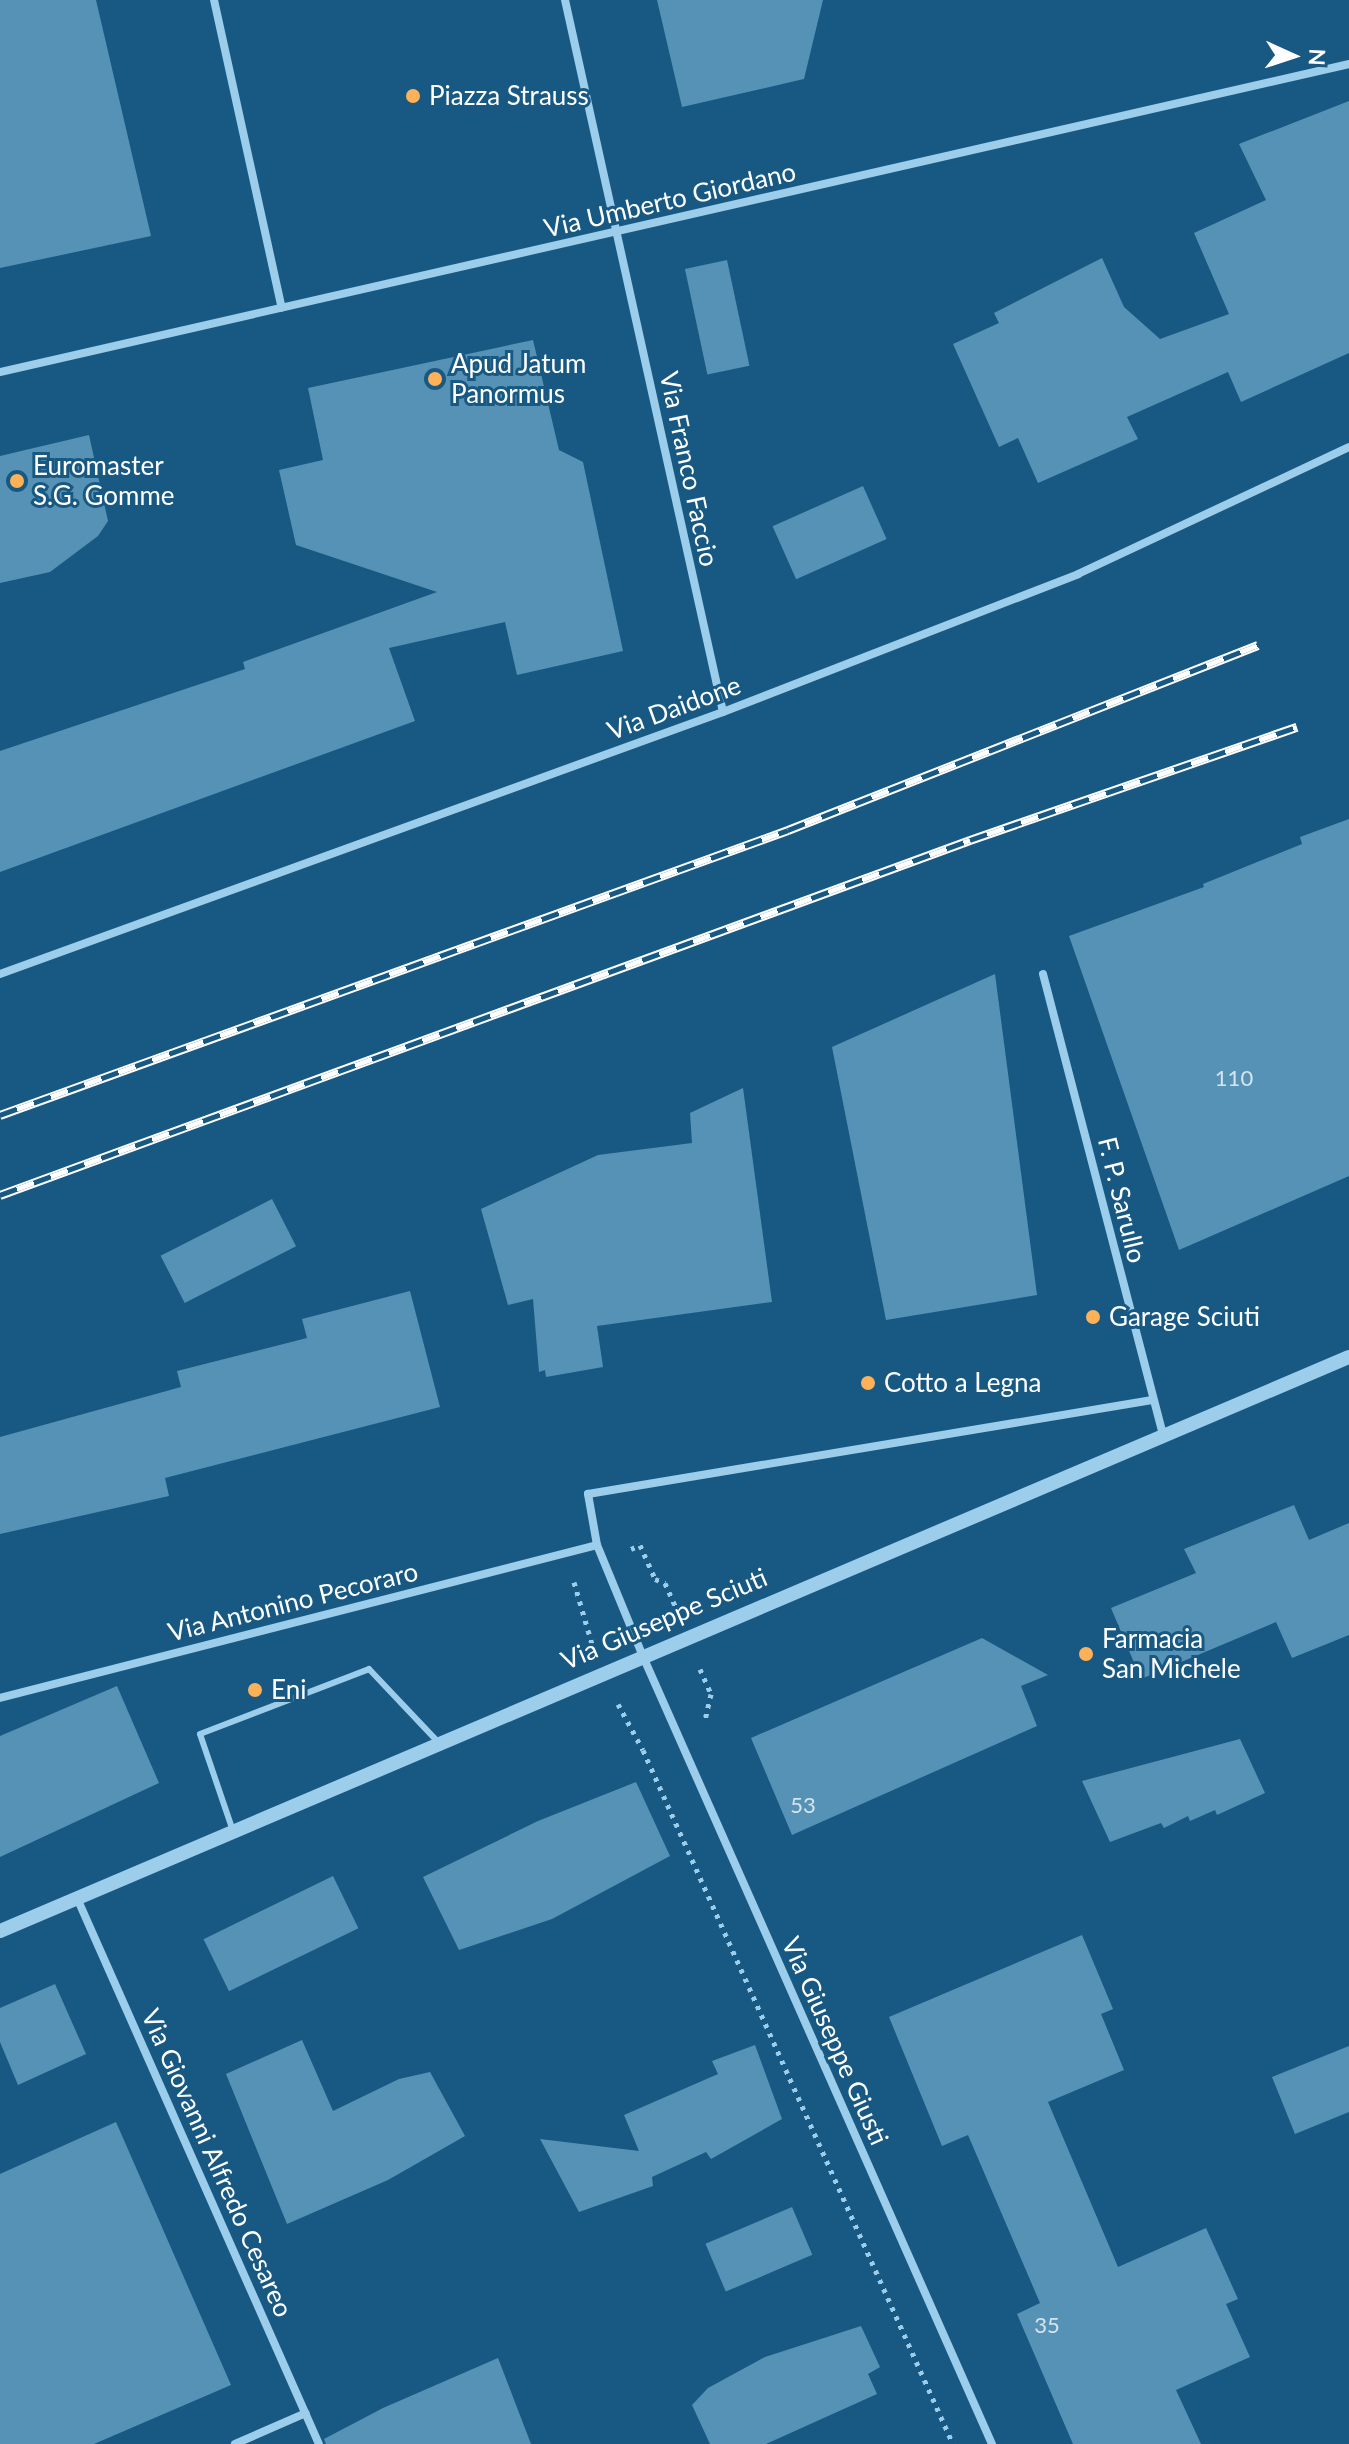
<!DOCTYPE html>
<html>
<head>
<meta charset="utf-8">
<style>
	body { margin:0 }
	#map { position:relative; width:1349px; height:2444px; overflow:hidden; background:#185983; font-family:Lato,sans-serif }
	div>[style] { position:absolute }
	.building>* { inset:0; background:#5692b6; transform-origin:0 0 }
	.path>* { height:5px; margin-top:-2.5px; transform-origin:0; background:repeating-linear-gradient(90deg,#9cceec 0 4px,transparent 0 10px) }
	.service>* { height:6px; margin:-3px; padding:0 3px; transform-origin:3px; border-radius:3px; background:#9cceec }
	.minor>* { height:8px; margin:-4px; padding:0 4px; transform-origin:4px; border-radius:4px; background:#9cceec }
	.tertiary>* { height:14px; margin:-7px; padding:0 7px; transform-origin:7px; border-radius:7px; background:#9cceec }
	.rail>* { height:9px; margin-top:-4.5px; transform-origin:0; background:repeating-linear-gradient(90deg,#185983 0 18px,#fff 0 36px); box-sizing:border-box; border-block:2px solid #fff }
	.dots>* { width:22px; height:22px; translate:-50% -50%; box-sizing:border-box; border:4px solid #185983; border-radius:50% }
	span { translate:-50% -50%; white-space:nowrap; text-align:center; line-height:1.15; -webkit-text-stroke:6px #185983; paint-order:stroke }
	.number-label { font-size:22px; color:#d5e4ed }
	.number-label span { -webkit-text-stroke-width:0 }
	.poi-label { font-size:26px; color:#fff }
	.left { translate:0 -50%; text-align:left }
	.street-label { font-size:26px; color:#fff }
	.north { position:absolute; left:1253px; top:16px; width:80px; height:80px; -webkit-text-stroke:6px #185983; paint-order:stroke; rotate:93deg; font-size:22px; font-weight:700; line-height:32px; text-align:center; color:#fff }
	.north::after { content:''; display:block; margin:auto; width:28px; height:36px; background:#fff; clip-path:polygon(50% 0,100% 100%,50% 72%,0 100%) }
</style>
</head>
<body>
<div id="map">
	<div class="building">
		<div style="clip-path:polygon(0 0,96px 0,151px 236px,0 268px)"></div>
		<div style="clip-path:polygon(657px 0,823px 0,804px 79px,682px 107px)"></div>
		<div style="clip-path:polygon(1349px 101px,1349px 353px,1241px 402px,1228px 372px,1127px 417px,1138px 439px,1038px 483px,1018px 438px,999px 447px,953px 344px,999px 323px,994px 313px,1102px 258px,1124px 307px,1160px 339px,1229px 314px,1194px 233px,1266px 200px,1239px 144px)"></div>
		<div style="left:727px;top:260px;width:108px;height:43px;rotate:78deg"></div>
		<div style="clip-path:polygon(533px 340px,559px 450px,583px 462px,623px 651px,517px 675px,505px 622px,389px 648px,415px 721px,0 872px,0 751px,245px 669px,243px 662px,437px 592px,296px 545px,279px 470px,323px 460px,308px 388px)"></div>
		<div style="clip-path:polygon(89px 435px,108px 521px,98px 536px,50px 572px,0 583px,0 456px)"></div>
		<div style="left:863px;top:486px;width:58px;height:99px;rotate:66deg"></div>
		<div style="clip-path:polygon(1349px 819px,1349px 1176px,1179px 1250px,1069px 936px,1204px 887px,1203px 884px,1302px 844px,1300px 837px)"></div>
		<div style="clip-path:polygon(995px 974px,1037px 1295px,886px 1320px,832px 1047px)"></div>
		<div style="clip-path:polygon(743px 1088px,772px 1302px,597px 1326px,603px 1367px,546px 1377px,545px 1370px,539px 1372px,533px 1299px,508px 1305px,481px 1209px,598px 1155px,692px 1143px,690px 1113px)"></div>
		<div style="left:272px;top:1199px;width:53px;height:125px;rotate:63deg"></div>
		<div style="clip-path:polygon(410px 1291px,440px 1407px,165px 1478px,169px 1496px,0 1534px,0 1437px,181px 1387px,177px 1371px,307px 1338px,302px 1319px)"></div>
		<div style="clip-path:polygon(1294px 1505px,1309px 1540px,1349px 1523px,1349px 1635px,1292px 1658px,1276px 1622px,1141px 1679px,1111px 1608px,1196px 1573px,1184px 1549px)"></div>
		<div style="clip-path:polygon(982px 1638px,1048px 1675px,1021px 1686px,1037px 1726px,792px 1835px,751px 1738px)"></div>
		<div style="clip-path:polygon(117px 1686px,159px 1783px,0 1857px,0 1736px)"></div>
		<div style="clip-path:polygon(1240px 1739px,1265px 1793px,1217px 1815px,1215px 1810px,1190px 1821px,1188px 1816px,1164px 1828px,1161px 1823px,1110px 1842px,1082px 1781px)"></div>
		<div style="clip-path:polygon(636px 1782px,670px 1856px,552px 1919px,459px 1950px,423px 1877px,538px 1821px)"></div>
		<div style="left:333px;top:1876px;width:58px;height:144px;rotate:64deg"></div>
		<div style="clip-path:polygon(1082px 1935px,1113px 2009px,1101px 2014px,1124px 2070px,1048px 2102px,1118px 2267px,1206px 2228px,1238px 2299px,1226px 2304px,1250px 2357px,1176px 2390px,1201px 2444px,1073px 2444px,1017px 2314px,1040px 2303px,968px 2135px,942px 2146px,889px 2017px)"></div>
		<div style="clip-path:polygon(55px 1984px,86px 2054px,18px 2085px,0 2042px,0 2008px)"></div>
		<div style="clip-path:polygon(302px 2040px,333px 2111px,399px 2079px,430px 2072px,465px 2136px,388px 2180px,287px 2224px,226px 2074px)"></div>
		<div style="clip-path:polygon(755px 2045px,782px 2119px,711px 2159px,706px 2152px,652px 2177px,653px 2186px,579px 2212px,540px 2139px,639px 2151px,624px 2115px,718px 2074px,712px 2061px)"></div>
		<div style="clip-path:polygon(1349px 2046px,1349px 2112px,1295px 2134px,1272px 2077px)"></div>
		<div style="clip-path:polygon(116px 2122px,231px 2385px,94px 2444px,0 2444px,0 2174px)"></div>
		<div style="left:792px;top:2207px;width:52px;height:94px;rotate:67deg"></div>
		<div style="clip-path:polygon(861px 2326px,880px 2367px,868px 2374px,877px 2394px,766px 2444px,710px 2444px,692px 2405px,708px 2388px,765px 2357px)"></div>
		<div style="clip-path:polygon(498px 2358px,531px 2444px,326px 2444px,324px 2439px,383px 2408px)"></div>
	</div>
	<div class="path">
		<div style="left:631px;top:1549px;width:10px;rotate:-24deg"></div>
		<div style="left:640px;top:1545px;width:37px;rotate:66deg"></div>
		<div style="left:655px;top:1579px;width:11px;rotate:22deg"></div>
		<div style="left:665px;top:1583px;width:27px;rotate:66deg"></div>
		<div style="left:574px;top:1582px;width:65px;rotate:73.8deg"></div>
		<div style="left:700px;top:1669px;width:27px;rotate:66deg"></div>
		<div style="left:711px;top:1694px;width:27px;rotate:103deg"></div>
		<div style="left:618px;top:1704px;width:52px;rotate:61.5deg"></div>
		<div style="left:643px;top:1750px;width:760px;rotate:65.93deg"></div>
	</div>
	<div class="service">
		<div style="left:233px;top:1831px;width:102px;rotate:-108.8deg"></div>
		<div style="left:200px;top:1734px;width:181px;rotate:-21deg"></div>
		<div style="left:369px;top:1669px;width:100px;rotate:46.6deg"></div>
	</div>
	<div class="minor">
		<div style="left:214px;top:0;width:315px;rotate:77.6deg"></div>
		<div style="left:565px;top:0;width:729px;rotate:77.49deg"></div>
		<div style="left:0;top:372px;width:1384px;rotate:-12.86deg"></div>
		<div style="left:0;top:974px;width:769px;rotate:-19.92deg"></div>
		<div style="left:723px;top:712px;width:381px;rotate:-21.2deg"></div>
		<div style="left:1078px;top:574px;width:299px;rotate:-25.1deg"></div>
		<div style="left:1043px;top:974px;width:476px;rotate:75.4deg"></div>
		<div style="left:0;top:1698px;width:616px;rotate:-14.37deg"></div>
		<div style="left:77px;top:1898px;width:597px;rotate:66.1deg"></div>
		<div style="left:235px;top:2444px;width:77px;rotate:-23.6deg"></div>
		<div style="left:992px;top:2444px;width:864px;rotate:-113.9deg"></div>
		<div style="left:642px;top:1654px;width:118px;rotate:-112.4deg"></div>
		<div style="left:597px;top:1545px;width:52px;rotate:-100deg"></div>
		<div style="left:588px;top:1494px;width:572px;rotate:-9.46deg"></div>
	</div>
	<div class="tertiary">
		<div style="left:0;top:1931px;width:1466px;rotate:-23.05deg"></div>
	</div>
	<div class="rail">
		<div style="left:0;top:1115px;width:838px;rotate:-19.88deg"></div>
		<div style="left:788px;top:830px;width:505px;rotate:-21.49deg"></div>
		<div style="left:0;top:1195px;width:1033px;rotate:-20.1deg"></div>
		<div style="left:970px;top:840px;width:346px;rotate:-19.1deg"></div>
	</div>
	<div class="dots">
		<div style="left:413px;top:96px;background:#ffb157"></div>
		<div style="left:435px;top:379px;background:#ffb157"></div>
		<div style="left:17px;top:481px;background:#ffb157"></div>
		<div style="left:1093px;top:1317px;background:#ffb157"></div>
		<div style="left:868px;top:1383px;background:#ffb157"></div>
		<div style="left:1086px;top:1654px;background:#ffb157"></div>
		<div style="left:255px;top:1690px;background:#ffb157"></div>
	</div>
	<div class="number-label">
		<span style="left:1234px;top:1078px">110</span>
		<span style="left:803px;top:1805px">53</span>
		<span style="left:1047px;top:2325px">35</span>
	</div>
	<div class="poi-label">
		<span class="left" style="left:429px;top:96px">Piazza Strauss</span>
		<span class="left" style="left:451px;top:379px">Apud Jatum<br>Panormus</span>
		<span class="left" style="left:33px;top:481px">Euromaster<br>S.G. Gomme</span>
		<span class="left" style="left:1109px;top:1317px">Garage Sciuti</span>
		<span class="left" style="left:884px;top:1383px">Cotto a Legna</span>
		<span class="left" style="left:1102px;top:1654px">Farmacia<br>San Michele</span>
		<span class="left" style="left:271px;top:1690px">Eni</span>
	</div>
	<div class="street-label">
		<span style="left:670px;top:200px;rotate:-13deg">Via Umberto Giordano</span>
		<span style="left:689px;top:469px;rotate:78deg">Via Franco Faccio</span>
		<span style="left:674px;top:708px;rotate:-20deg">Via Daidone</span>
		<span style="left:1122px;top:1200px;rotate:76deg">F. P. Sarullo</span>
		<span style="left:293px;top:1602px;rotate:-14deg">Via Antonino Pecoraro</span>
		<span style="left:664px;top:1619px;rotate:-23deg">Via Giuseppe Sciuti</span>
		<span style="left:835px;top:2041px;rotate:66deg">Via Giuseppe Giusti</span>
		<span style="left:217px;top:2163px;rotate:66deg">Via Giovanni Alfredo Cesareo</span>
	</div>
	<div class="north">N</div>
</div>
</body>
</html>
